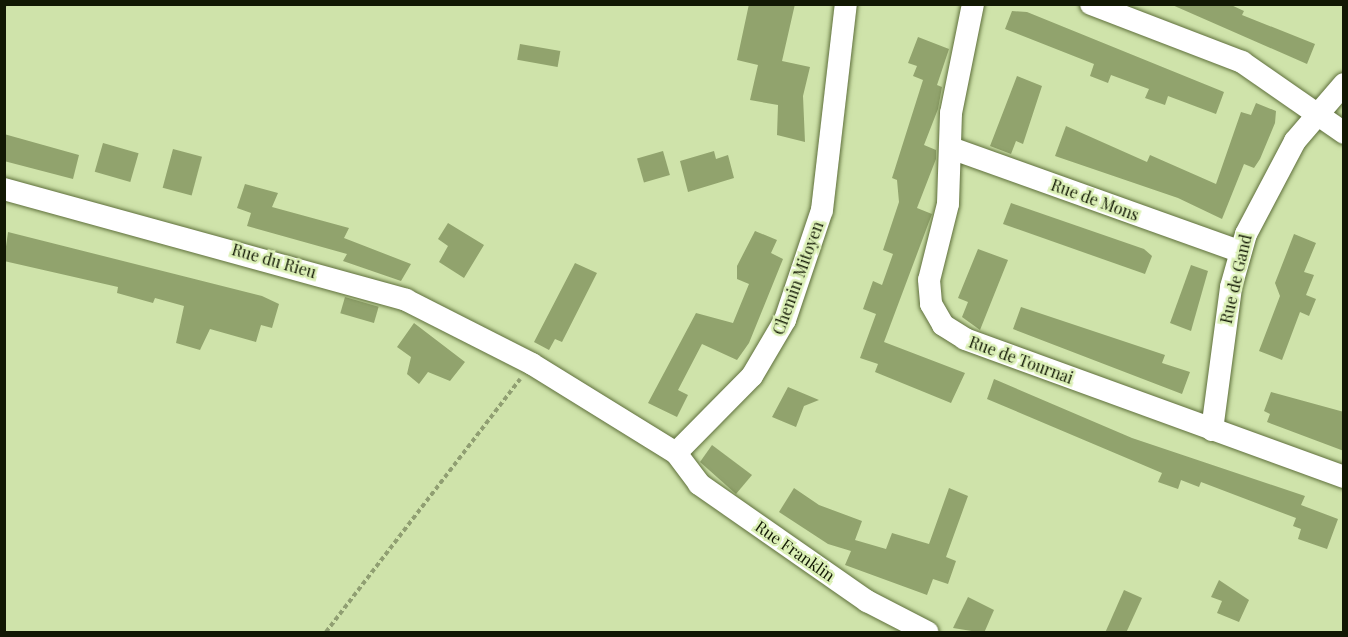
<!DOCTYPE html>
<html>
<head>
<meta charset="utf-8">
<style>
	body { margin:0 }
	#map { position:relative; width:1348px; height:637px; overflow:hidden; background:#cfe3aa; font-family:"Playfair Display",serif }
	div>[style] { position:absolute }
	.building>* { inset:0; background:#91a36d; transform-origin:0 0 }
	.path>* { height:4px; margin-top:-2px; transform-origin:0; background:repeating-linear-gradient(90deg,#909f72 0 4.5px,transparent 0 7.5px) }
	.roads { filter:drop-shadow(0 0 2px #5e6f3b) drop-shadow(0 0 2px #5e6f3b) }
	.minor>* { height:22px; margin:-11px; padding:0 11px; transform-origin:11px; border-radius:11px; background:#fff }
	span { translate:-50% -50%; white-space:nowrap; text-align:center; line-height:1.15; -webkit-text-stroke:5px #dcf0b7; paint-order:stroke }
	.street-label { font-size:16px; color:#121804 }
	.frame { position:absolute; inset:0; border:6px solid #121804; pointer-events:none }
</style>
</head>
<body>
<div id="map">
	<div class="building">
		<div style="clip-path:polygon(749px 4px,795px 4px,782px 61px,810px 67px,803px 96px,805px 142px,777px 135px,778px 105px,750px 100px,758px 65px,737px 60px)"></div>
		<div style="clip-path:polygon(1170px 4px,1229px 4px,1244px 11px,1242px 15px,1315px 44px,1307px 64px)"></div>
		<div style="clip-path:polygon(1012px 11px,1027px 12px,1224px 92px,1216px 114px,1168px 96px,1165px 105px,1145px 98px,1149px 89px,1111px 75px,1108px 83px,1090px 76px,1094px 64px,1005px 29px)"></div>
		<div style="clip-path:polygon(918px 37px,949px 49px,937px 85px,942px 87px,938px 109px,924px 145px,936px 150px,936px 159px,917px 208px,932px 214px,884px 342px,965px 373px,951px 403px,875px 372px,878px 364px,860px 358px,876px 314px,863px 309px,873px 281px,882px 285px,893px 254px,883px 250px,899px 202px,897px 180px,892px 178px,923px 80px,913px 76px,917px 66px,908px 63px)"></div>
		<div style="left:520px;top:44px;width:41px;height:16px;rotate:10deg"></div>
		<div style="clip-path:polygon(1017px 76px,1042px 86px,1023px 144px,1016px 141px,1011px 154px,990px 146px)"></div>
		<div style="clip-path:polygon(1256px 103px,1276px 111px,1275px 123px,1260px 159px,1254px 168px,1244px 164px,1222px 219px,1178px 198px,1055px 156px,1066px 126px,1147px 162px,1150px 155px,1216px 184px,1241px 112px,1251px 115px)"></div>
		<div style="clip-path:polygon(4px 134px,79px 155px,73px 179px,4px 161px)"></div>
		<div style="left:103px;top:143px;width:37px;height:30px;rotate:16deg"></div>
		<div style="left:173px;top:149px;width:30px;height:40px;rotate:15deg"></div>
		<div style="left:663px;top:151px;width:25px;height:27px;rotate:74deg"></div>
		<div style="clip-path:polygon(714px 151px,716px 159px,728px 155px,734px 178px,688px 192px,680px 161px)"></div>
		<div style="clip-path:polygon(245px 184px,278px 193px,272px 207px,349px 228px,344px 238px,411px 264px,401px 281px,343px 261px,347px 254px,247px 226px,251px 213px,237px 208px)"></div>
		<div style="clip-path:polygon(1011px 203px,1144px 249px,1152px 256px,1145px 274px,1003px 224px)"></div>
		<div style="clip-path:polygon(448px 223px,484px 245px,464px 278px,439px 262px,448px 246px,438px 239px)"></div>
		<div style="clip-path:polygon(755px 231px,777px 240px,771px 253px,783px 259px,749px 343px,737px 360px,702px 344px,678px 390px,688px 395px,677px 417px,648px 403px,696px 313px,733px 323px,749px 284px,737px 279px,737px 266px)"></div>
		<div style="clip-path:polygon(8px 232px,262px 296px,279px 304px,272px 328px,261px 325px,256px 342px,210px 329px,200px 350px,176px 343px,184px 306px,155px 298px,153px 303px,117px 293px,118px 287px,4px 261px)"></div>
		<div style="clip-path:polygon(1294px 234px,1316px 243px,1304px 272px,1314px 275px,1306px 295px,1316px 299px,1309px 316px,1300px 312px,1282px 360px,1259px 351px,1280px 296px,1275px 283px)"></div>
		<div style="clip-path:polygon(978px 249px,1008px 260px,980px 330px,962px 317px,968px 302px,958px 298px)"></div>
		<div style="clip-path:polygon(575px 263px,597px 273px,562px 342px,555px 339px,549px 350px,534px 342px)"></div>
		<div style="clip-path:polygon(1191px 265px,1208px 271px,1191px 331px,1170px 323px)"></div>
		<div style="left:345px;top:297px;width:35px;height:17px;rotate:16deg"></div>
		<div style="clip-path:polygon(1021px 307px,1165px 355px,1162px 363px,1190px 372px,1182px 394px,1013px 329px)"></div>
		<div style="clip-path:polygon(414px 323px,465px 362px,450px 381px,428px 372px,419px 384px,407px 374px,411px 357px,397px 347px)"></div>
		<div style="clip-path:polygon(994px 379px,1132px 438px,1305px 496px,1301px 505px,1338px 519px,1327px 549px,1298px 539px,1301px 529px,1293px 526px,1296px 518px,1201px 482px,1199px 487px,1181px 480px,1178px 489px,1158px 482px,1162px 473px,987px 399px)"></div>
		<div style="clip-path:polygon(788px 387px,819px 400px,804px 406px,796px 427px,772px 417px)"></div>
		<div style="clip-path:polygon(1271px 392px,1344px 412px,1344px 451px,1267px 422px,1270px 414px,1264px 411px)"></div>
		<div style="clip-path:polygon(712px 445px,752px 475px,736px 494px,700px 462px)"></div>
		<div style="clip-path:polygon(794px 488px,819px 505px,862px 521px,855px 540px,886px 549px,892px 533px,929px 544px,949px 488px,968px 496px,946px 557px,956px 561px,948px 584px,933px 579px,927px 595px,845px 565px,851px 551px,828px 544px,779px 512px)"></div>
		<div style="clip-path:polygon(1219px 580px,1249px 600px,1239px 622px,1217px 613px,1222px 601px,1211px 597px)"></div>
		<div style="clip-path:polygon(1124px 590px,1142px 598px,1126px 633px,1105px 633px)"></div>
		<div style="clip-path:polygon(968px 597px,994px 610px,984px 633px,953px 628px)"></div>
	</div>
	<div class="path">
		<div style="left:4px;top:7px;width:3px;rotate:-72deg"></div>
		<div style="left:326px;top:632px;width:319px;rotate:-52.5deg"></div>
	</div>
	<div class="roads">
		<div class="minor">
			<div style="left:973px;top:4px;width:111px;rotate:101.4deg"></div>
			<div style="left:951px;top:113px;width:91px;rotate:91.9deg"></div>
			<div style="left:948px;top:204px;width:78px;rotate:104deg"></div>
			<div style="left:929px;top:280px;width:24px;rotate:85deg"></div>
			<div style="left:931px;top:304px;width:24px;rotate:60deg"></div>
			<div style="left:943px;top:325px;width:26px;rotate:32deg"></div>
			<div style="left:965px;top:339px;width:403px;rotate:20deg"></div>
			<div style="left:1091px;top:4px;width:162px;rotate:21deg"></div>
			<div style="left:1242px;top:62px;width:124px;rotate:34.8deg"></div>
			<div style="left:951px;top:148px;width:306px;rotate:19.7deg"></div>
			<div style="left:4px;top:189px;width:417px;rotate:15.4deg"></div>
			<div style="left:406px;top:300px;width:141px;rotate:26.9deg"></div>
			<div style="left:532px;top:364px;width:169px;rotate:31.7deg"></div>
			<div style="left:676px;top:453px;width:39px;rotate:53deg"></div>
			<div style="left:699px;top:484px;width:205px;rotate:34.9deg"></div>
			<div style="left:867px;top:601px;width:68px;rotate:27.3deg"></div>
			<div style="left:1212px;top:430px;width:144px;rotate:-82.4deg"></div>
			<div style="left:1231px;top:287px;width:55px;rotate:-74.2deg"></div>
			<div style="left:1246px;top:234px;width:105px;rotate:-62.2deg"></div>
			<div style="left:1295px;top:141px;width:75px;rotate:-49.3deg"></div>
			<div style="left:676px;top:453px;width:108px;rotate:-45.4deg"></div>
			<div style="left:752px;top:376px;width:65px;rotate:-59.5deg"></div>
			<div style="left:785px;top:320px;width:116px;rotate:-71.4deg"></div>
			<div style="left:822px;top:210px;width:207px;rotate:-83.4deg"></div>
		</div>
	</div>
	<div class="street-label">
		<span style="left:1095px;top:200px;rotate:20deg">Rue de Mons</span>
		<span style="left:274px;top:261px;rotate:16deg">Rue du Rieu</span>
		<span style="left:798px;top:278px;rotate:-70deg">Chemin Mitoyen</span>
		<span style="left:1236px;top:279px;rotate:-77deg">Rue de Gand</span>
		<span style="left:1021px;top:360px;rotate:20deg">Rue de Tournai</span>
		<span style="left:795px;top:551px;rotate:35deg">Rue Franklin</span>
	</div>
	<div class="frame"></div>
</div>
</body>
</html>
